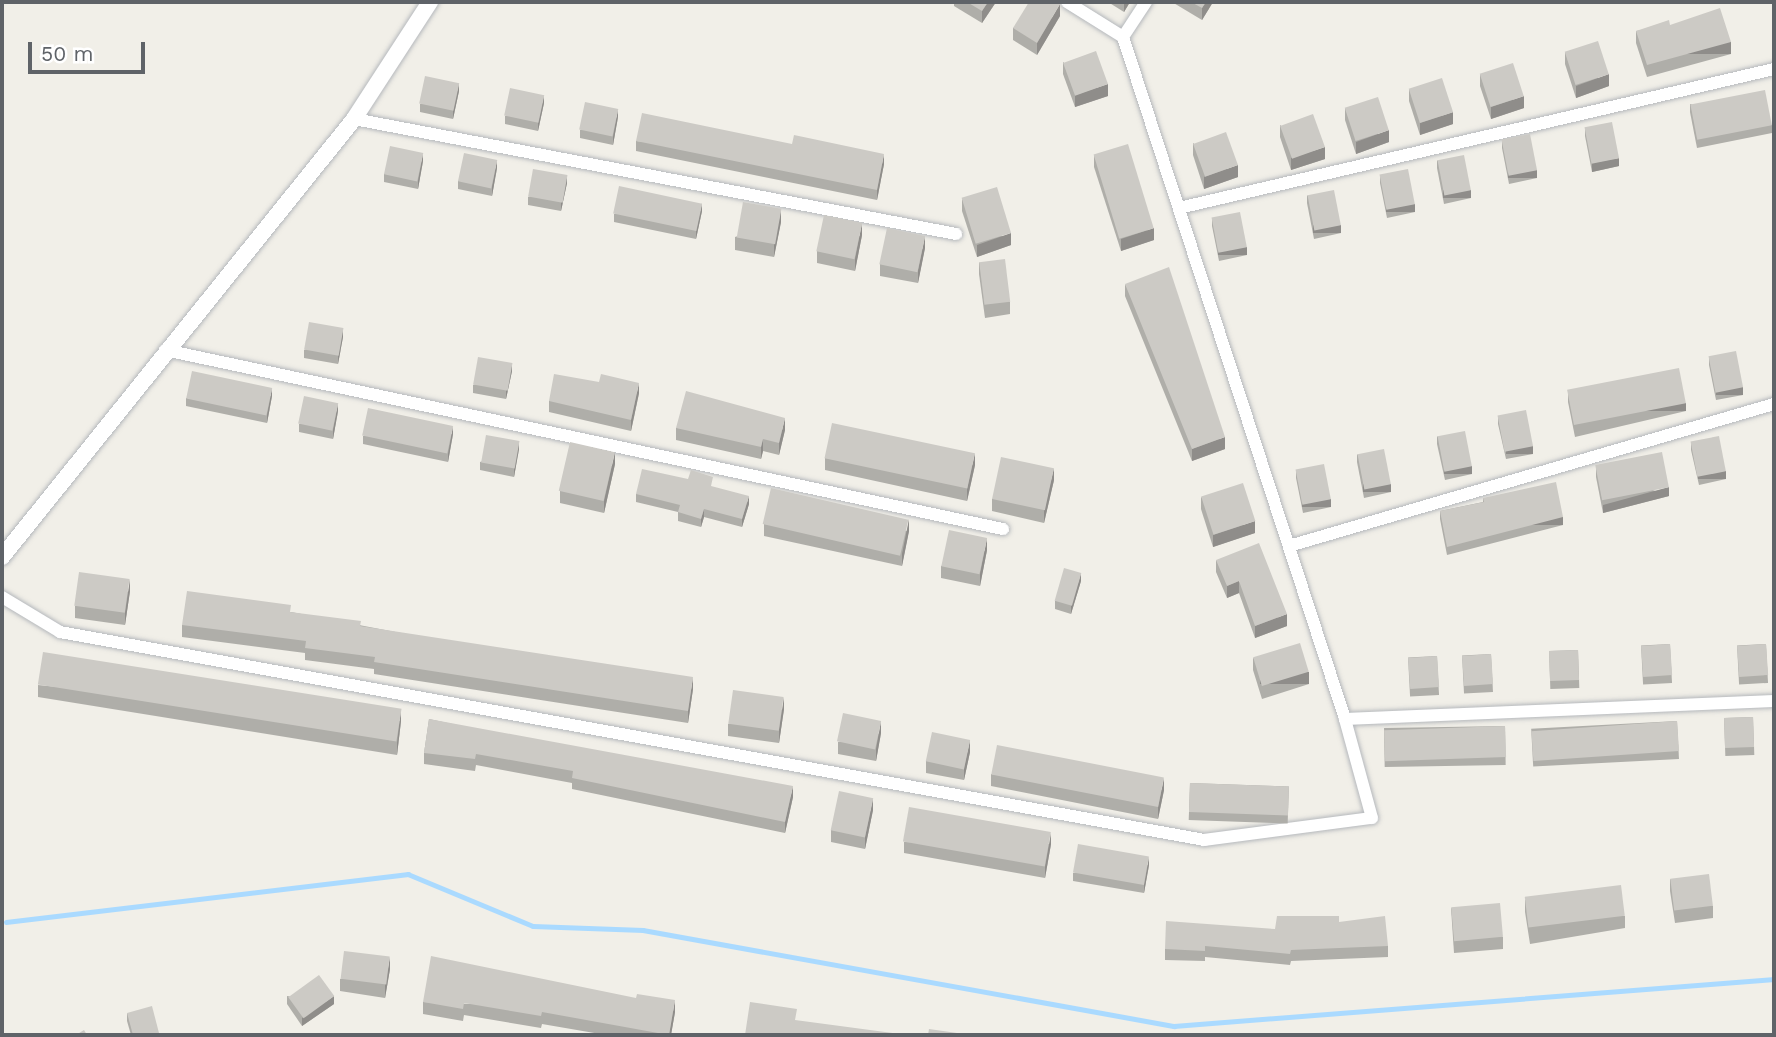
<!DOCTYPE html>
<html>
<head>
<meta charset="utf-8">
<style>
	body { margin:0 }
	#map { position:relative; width:1776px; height:1037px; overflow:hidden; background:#f1efe8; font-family:"Work Sans",sans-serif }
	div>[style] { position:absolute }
	.stream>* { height:4.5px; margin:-2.25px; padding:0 2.25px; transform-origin:2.25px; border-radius:2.25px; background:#aadaff }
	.roads { filter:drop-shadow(0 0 2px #b5b8bc) drop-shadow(0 0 2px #b5b8bc) }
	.minor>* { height:12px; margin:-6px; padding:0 6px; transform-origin:6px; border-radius:6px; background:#fff }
	.tertiary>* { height:16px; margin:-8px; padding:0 8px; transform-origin:8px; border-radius:8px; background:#fff }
	.wall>* { inset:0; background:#afaea9; transform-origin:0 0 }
	.shaded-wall>* { inset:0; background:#8f8d8a; transform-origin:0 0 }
	.building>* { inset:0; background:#cccac5; transform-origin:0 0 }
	span { translate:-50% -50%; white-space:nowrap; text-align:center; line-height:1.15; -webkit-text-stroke:7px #fff; paint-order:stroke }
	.frame { position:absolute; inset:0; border:4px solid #5f6368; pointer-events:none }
	.scale { position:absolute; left:28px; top:42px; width:117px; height:32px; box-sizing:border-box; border:4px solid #5f6368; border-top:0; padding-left:9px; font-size:21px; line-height:24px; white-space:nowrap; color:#5f6368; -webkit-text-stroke:5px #fff; paint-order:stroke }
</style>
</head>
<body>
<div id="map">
	<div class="stream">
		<div style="left:6px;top:922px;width:405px;rotate:-6.8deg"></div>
		<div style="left:408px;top:874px;width:135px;rotate:22.6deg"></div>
		<div style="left:533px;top:926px;width:110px;rotate:2.1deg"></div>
		<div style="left:643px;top:930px;width:540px;rotate:10.25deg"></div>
		<div style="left:1174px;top:1026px;width:602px;rotate:-4.48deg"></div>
	</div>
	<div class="roads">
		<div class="minor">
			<div style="left:1123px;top:37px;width:42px;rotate:-56.7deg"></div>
			<div style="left:354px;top:119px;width:613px;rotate:10.81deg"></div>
			<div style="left:1179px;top:208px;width:611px;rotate:-13.15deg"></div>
			<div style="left:165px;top:350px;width:857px;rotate:12.06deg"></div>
			<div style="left:1289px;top:546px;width:505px;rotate:-16.32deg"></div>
			<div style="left:2px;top:597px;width:68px;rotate:31.1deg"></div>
			<div style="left:60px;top:632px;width:1163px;rotate:10.3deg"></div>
			<div style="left:1204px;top:840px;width:169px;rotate:-7.5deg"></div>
			<div style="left:1372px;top:818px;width:103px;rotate:-105.3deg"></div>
			<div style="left:1345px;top:719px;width:717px;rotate:-108.03deg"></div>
			<div style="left:1123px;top:37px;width:66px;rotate:-148deg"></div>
			<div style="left:1345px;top:719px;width:429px;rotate:-2.4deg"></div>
		</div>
		<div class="tertiary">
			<div style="left:2px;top:557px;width:562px;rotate:-51.21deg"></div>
			<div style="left:354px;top:119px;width:140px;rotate:-57deg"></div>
		</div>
	</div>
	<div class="wall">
		<div style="clip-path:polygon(954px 2px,996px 2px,982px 23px,954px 6px)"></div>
		<div style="clip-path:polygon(1108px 2px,1130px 2px,1124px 12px)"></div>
		<div style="clip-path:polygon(1172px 2px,1213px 2px,1202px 20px)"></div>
		<div style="clip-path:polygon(1060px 16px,1037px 55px,1013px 40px,1013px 28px)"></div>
		<div style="clip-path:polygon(1670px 25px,1731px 54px,1647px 77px,1636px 43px,1636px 31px)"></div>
		<div style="clip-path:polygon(1565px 52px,1609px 86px,1576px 98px,1565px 64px)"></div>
		<div style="clip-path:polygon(1063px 62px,1108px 96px,1075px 107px,1063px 74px)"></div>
		<div style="clip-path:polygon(1480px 74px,1524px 108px,1491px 119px,1480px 86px)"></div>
		<div style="clip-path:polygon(1409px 89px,1453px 124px,1420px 135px,1409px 101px)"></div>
		<div style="clip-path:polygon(459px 91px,453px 119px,420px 112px,420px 104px)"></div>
		<div style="clip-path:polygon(544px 103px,538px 131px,505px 124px,505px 116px)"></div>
		<div style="clip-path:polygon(1690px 104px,1772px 125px,1772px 133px,1697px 148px,1690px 112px)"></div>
		<div style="clip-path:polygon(1345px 108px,1389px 142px,1356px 154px,1345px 120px)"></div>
		<div style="clip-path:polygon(618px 117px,613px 145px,580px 138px,580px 130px)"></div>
		<div style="clip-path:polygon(1280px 125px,1325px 159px,1291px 170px,1280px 137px)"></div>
		<div style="clip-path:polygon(1585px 128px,1619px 166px,1592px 172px,1585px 136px)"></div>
		<div style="clip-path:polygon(1502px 140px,1537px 178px,1509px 184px,1502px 148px)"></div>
		<div style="clip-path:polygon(636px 141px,884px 164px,877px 200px,636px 151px)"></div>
		<div style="clip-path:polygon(1193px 143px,1238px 177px,1204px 189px,1193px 155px)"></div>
		<div style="clip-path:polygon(1094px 155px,1154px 240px,1121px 251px,1094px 167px)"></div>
		<div style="clip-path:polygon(1437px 160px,1471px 198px,1444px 204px,1437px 168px)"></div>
		<div style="clip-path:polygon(423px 161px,418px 189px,384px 182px,384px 174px)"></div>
		<div style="clip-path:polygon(497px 168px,492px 196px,458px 189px,458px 181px)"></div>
		<div style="clip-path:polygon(1380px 175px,1415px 212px,1387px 218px,1380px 183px)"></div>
		<div style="clip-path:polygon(567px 183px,561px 211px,528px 205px,528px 197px)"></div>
		<div style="clip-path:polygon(1307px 195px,1341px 233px,1314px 239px,1307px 203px)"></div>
		<div style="clip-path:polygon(962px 199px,1011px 245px,977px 257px,962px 211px)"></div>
		<div style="clip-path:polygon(702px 211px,696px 239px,614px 222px,614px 214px)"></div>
		<div style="clip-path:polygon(1212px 218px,1247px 255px,1219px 261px,1212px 226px)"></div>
		<div style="clip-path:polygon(781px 222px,774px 257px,735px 250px,735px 237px)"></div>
		<div style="clip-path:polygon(862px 235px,855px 271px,817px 263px,817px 251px)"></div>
		<div style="clip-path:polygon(925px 248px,918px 283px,880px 276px,880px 264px)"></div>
		<div style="clip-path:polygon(979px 262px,1010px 302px,1010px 314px,985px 318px,979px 274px)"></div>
		<div style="clip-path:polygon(1125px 284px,1225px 449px,1192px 461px,1125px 296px)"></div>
		<div style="clip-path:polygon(343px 337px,338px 364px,304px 358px,304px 350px)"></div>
		<div style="clip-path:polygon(1709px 357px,1743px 395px,1716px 400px,1709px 365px)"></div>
		<div style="clip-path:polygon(512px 371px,506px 399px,473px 393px,473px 385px)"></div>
		<div style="clip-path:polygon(639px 393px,631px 431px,549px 412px,549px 401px)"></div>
		<div style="clip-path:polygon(1568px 393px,1686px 411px,1575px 437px,1568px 402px)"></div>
		<div style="clip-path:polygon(272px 396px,267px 423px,186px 406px,186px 398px)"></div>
		<div style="clip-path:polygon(338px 411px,333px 439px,299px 432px,299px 424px)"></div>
		<div style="clip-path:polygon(1498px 416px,1533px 454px,1506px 459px,1498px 424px)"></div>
		<div style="clip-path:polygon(676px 428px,785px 430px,779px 455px,763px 451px,761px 459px,676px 440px)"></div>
		<div style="clip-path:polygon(453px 434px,448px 462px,363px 444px,363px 436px)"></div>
		<div style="clip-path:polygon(1437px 436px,1472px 474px,1445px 480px,1437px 444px)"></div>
		<div style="clip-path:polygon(1691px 442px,1726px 479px,1699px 485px,1691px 450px)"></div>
		<div style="clip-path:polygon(519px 449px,514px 477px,480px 470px,480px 462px)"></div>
		<div style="clip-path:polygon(1357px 454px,1391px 492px,1364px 498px,1357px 462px)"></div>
		<div style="clip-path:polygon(825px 458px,975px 465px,967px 501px,825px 470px)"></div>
		<div style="clip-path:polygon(615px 464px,604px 513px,560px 503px,560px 491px)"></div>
		<div style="clip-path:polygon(1596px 469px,1669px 496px,1603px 513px,1596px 477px)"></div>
		<div style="clip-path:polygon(1296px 470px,1331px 507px,1303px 513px,1296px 478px)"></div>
		<div style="clip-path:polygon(1054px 480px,1044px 523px,992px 511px,992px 499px)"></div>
		<div style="clip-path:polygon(713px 487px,749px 504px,742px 527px,704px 517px,701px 527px,678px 521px,678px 512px,636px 502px,636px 494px)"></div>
		<div style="clip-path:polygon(1201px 497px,1255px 533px,1213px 547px,1201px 509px)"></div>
		<div style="clip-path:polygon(1483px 498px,1563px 525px,1447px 555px,1440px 519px,1440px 511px,1483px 502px)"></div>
		<div style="clip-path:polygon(764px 524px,909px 531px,902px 566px,764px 536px)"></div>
		<div style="clip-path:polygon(987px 550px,980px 586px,941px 578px,941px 566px)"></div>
		<div style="clip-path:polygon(1216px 560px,1287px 626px,1255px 638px,1239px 593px,1227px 598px,1216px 572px)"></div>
		<div style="clip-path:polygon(1081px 581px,1071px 614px,1055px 609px,1055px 601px)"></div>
		<div style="clip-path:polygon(130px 591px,125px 625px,75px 618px,75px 606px)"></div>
		<div style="clip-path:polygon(291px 612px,693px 689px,688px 723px,374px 674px,374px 669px,305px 660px,305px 653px,182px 637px,182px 625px)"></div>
		<div style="left:1670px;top:644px;width:39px;height:29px;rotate:87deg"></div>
		<div style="left:1766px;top:644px;width:39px;height:29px;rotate:87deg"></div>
		<div style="left:1578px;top:650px;width:38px;height:29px;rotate:88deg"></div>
		<div style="left:1491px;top:654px;width:38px;height:29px;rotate:87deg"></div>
		<div style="left:1437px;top:656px;width:39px;height:29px;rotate:87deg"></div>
		<div style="clip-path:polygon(1253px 658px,1309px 684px,1262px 699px,1253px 670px)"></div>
		<div style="clip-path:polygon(38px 685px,401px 721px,397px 755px,38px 697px)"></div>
		<div style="clip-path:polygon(784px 709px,779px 743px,728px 736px,728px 724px)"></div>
		<div style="left:1753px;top:717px;width:38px;height:29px;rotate:88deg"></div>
		<div style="clip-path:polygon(429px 719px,793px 797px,785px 833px,572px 789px,572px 783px,476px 765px,475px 771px,424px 764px,424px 753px)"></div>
		<div style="left:1677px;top:721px;width:38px;height:146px;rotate:87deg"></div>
		<div style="left:1505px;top:726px;width:39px;height:121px;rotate:89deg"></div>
		<div style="clip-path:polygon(881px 733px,876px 761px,838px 754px,838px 742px)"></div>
		<div style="clip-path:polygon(970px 752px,964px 780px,926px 773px,926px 761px)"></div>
		<div style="clip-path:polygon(991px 774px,1164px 790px,1158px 819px,991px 786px)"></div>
		<div style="left:1190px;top:783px;width:99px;height:37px;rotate:2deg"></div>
		<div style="clip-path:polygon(873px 810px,865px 849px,831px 842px,831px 830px)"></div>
		<div style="clip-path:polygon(904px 842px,1051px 844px,1045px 878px,904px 853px)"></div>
		<div style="clip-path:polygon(1149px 865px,1144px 893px,1073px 881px,1073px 873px)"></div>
		<div style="clip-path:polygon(1670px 879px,1713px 906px,1713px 918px,1675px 923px,1670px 891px)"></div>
		<div style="clip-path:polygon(1525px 900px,1625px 916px,1625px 928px,1530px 944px,1525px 912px)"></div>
		<div style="clip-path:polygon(1451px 908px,1503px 937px,1503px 949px,1454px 953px)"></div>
		<div style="clip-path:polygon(1339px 922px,1388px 946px,1388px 957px,1291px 961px,1290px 965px,1205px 957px,1205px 961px,1165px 960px,1165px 949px,1275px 929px)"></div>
		<div style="clip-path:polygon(390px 969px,385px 998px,340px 991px,340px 979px)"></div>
		<div style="clip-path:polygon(287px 996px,334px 1004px,302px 1026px,287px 1004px)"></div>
		<div style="clip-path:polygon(423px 1002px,675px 1012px,671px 1035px,606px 1035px,542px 1024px,541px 1028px,464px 1015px,463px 1021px,423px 1014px)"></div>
		<div style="clip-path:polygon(127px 1013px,159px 1035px,131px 1035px,127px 1021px)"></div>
	</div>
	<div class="shaded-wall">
		<div style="clip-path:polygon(988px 2px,996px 2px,982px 23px,982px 11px)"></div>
		<div style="clip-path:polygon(1124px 2px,1130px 2px,1124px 12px)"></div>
		<div style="clip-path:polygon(1206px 2px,1213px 2px,1202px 20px,1202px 8px)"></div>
		<div style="clip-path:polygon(1060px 4px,1060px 16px,1037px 55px,1037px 43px)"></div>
		<div style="left:1731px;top:42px;width:12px;height:87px;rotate:90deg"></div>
		<div style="clip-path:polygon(1609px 74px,1609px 86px,1576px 98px,1576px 86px)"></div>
		<div style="clip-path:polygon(459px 83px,459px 91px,453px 119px,453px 110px)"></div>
		<div style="clip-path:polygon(1108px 84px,1108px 96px,1075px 107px,1075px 95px)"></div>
		<div style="clip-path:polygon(544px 95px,544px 103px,538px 131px,538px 123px)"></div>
		<div style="clip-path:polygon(1524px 96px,1524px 108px,1491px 119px,1491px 107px)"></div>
		<div style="clip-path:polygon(618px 109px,618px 117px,613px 145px,613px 137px)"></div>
		<div style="clip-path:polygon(1453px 112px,1453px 124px,1420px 135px,1420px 123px)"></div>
		<div style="clip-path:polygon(1389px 130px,1389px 142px,1356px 154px,1356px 142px)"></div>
		<div style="clip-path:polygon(1325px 147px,1325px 159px,1291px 170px,1291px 158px)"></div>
		<div style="clip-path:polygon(423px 153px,423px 161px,418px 189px,418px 181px)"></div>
		<div style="clip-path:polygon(884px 154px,884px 164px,877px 200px,877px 190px)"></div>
		<div style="clip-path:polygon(1619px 158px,1619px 166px,1592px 172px,1592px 163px)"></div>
		<div style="clip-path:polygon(497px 160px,497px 168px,492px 196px,492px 187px)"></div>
		<div style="clip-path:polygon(1238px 165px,1238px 177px,1204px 189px,1204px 177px)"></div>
		<div style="left:1537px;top:170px;width:8px;height:29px;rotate:90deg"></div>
		<div style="clip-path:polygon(567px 175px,567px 183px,561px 211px,561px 203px)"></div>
		<div style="left:1471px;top:190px;width:8px;height:28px;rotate:90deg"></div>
		<div style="clip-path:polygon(702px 203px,702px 211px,696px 239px,696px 231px)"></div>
		<div style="left:1415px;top:204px;width:8px;height:29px;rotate:90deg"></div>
		<div style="clip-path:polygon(781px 209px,781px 222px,774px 257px,774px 245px)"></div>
		<div style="clip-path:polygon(862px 223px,862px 235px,855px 271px,855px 259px)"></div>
		<div style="left:1341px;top:225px;width:8px;height:28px;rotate:90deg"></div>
		<div style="clip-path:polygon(1154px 228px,1154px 240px,1121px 251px,1121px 239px)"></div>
		<div style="clip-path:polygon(1011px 233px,1011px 245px,977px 257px,977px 245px)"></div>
		<div style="clip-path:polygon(925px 236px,925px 248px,918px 283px,918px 271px)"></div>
		<div style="left:1247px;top:247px;width:8px;height:29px;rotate:90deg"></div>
		<div style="clip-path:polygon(343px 328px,343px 337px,338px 364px,338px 356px)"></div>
		<div style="clip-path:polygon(512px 363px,512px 371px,506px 399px,506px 391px)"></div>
		<div style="clip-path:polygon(639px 383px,639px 393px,631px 431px,631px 420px)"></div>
		<div style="left:1743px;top:387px;width:8px;height:27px;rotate:90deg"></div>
		<div style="clip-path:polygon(272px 388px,272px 396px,267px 423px,267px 415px)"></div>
		<div style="clip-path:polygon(338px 403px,338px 411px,333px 439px,333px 430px)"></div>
		<div style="left:1686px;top:403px;width:8px;height:114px;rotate:90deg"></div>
		<div style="clip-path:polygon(785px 418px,785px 430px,779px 455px,779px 443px)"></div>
		<div style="clip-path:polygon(453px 426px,453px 434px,448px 462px,448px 454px)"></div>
		<div style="clip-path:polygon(1225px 437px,1225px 449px,1192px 461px,1192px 449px)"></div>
		<div style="clip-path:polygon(763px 439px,763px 451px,761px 459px,761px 447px)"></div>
		<div style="clip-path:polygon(519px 441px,519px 449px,514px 477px,514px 469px)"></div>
		<div style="left:1533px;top:446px;width:8px;height:27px;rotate:90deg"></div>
		<div style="clip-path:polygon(615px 452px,615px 464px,604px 513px,604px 501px)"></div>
		<div style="clip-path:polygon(975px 453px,975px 465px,967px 501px,967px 489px)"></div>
		<div style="left:1472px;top:466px;width:8px;height:28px;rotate:90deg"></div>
		<div style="clip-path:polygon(1054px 468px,1054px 480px,1044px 523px,1044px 510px)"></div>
		<div style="left:1726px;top:471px;width:8px;height:28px;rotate:90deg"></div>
		<div style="clip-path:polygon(4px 479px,4px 491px,2px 493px,2px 481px)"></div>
		<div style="left:1391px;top:484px;width:8px;height:28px;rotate:90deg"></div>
		<div style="clip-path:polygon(1669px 487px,1669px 496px,1603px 513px,1603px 505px)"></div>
		<div style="clip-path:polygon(749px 496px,749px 504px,742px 527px,742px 519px)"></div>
		<div style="left:1331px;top:499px;width:8px;height:29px;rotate:90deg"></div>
		<div style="clip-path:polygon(704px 509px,704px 517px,701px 527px,701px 519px)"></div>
		<div style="left:1563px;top:517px;width:8px;height:120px;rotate:90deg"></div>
		<div style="clip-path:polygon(909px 519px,909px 531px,902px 566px,902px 554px)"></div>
		<div style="clip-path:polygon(1255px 521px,1255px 533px,1213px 547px,1213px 535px)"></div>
		<div style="clip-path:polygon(987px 538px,987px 550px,980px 586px,980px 574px)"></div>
		<div style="clip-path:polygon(1081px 573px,1081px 581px,1071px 614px,1071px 606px)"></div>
		<div style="clip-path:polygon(130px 579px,130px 591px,125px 625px,125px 613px)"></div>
		<div style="clip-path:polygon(1239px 581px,1239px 593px,1227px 598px,1227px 586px)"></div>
		<div style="clip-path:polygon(1287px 614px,1287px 626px,1255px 638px,1255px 626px)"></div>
		<div style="left:1309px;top:672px;width:12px;height:49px;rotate:90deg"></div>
		<div style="clip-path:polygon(693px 677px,693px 689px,688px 723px,688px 711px)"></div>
		<div style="clip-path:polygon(784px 697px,784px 709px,779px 743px,779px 730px)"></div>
		<div style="clip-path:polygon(401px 709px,401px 721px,397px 755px,397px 743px)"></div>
		<div style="clip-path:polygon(881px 721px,881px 733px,876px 761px,876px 749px)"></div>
		<div style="clip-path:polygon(970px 740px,970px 752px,964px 780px,964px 768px)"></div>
		<div style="clip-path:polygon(1164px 778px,1164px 790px,1158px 819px,1158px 807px)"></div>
		<div style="clip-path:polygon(793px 786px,793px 797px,785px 833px,785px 822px)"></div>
		<div style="clip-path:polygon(873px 798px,873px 810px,865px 849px,865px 837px)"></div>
		<div style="clip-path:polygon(1051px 833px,1051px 844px,1045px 878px,1045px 867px)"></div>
		<div style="clip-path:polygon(1149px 857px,1149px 865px,1144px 893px,1144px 885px)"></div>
		<div style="clip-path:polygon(390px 957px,390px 969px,385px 998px,385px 986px)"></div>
		<div style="clip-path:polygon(334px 996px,334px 1004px,302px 1026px,302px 1018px)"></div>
		<div style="clip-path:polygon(675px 1000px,675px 1012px,671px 1035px,669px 1035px)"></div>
	</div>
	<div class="building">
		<div style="clip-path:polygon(967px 2px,988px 2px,982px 11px)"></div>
		<div style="clip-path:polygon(1029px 2px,1057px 2px,1060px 4px,1037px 43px,1013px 28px)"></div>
		<div style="clip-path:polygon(1191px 2px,1206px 2px,1202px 8px)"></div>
		<div style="clip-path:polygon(1720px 8px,1731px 42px,1647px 65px,1636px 31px,1669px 20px,1670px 25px)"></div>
		<div style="left:1598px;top:41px;width:35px;height:35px;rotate:72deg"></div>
		<div style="left:1096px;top:51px;width:35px;height:35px;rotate:70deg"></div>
		<div style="left:1513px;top:63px;width:35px;height:35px;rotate:72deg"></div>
		<div style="left:425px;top:76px;width:35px;height:28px;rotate:12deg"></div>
		<div style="left:1442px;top:78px;width:36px;height:35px;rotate:72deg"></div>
		<div style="left:510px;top:88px;width:35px;height:28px;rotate:12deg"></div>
		<div style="left:1765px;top:90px;width:36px;height:76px;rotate:79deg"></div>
		<div style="left:1378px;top:97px;width:35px;height:35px;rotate:72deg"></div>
		<div style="left:585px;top:102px;width:34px;height:28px;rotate:12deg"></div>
		<div style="clip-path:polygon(642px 113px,792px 144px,794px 135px,884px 154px,877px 190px,636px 141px)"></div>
		<div style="left:1313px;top:114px;width:35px;height:35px;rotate:70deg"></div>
		<div style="left:1612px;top:122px;width:37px;height:28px;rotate:79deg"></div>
		<div style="left:1226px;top:132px;width:35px;height:35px;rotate:70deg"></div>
		<div style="left:1530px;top:134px;width:37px;height:29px;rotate:79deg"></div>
		<div style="left:1128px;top:144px;width:88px;height:36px;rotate:73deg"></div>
		<div style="left:390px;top:146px;width:34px;height:29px;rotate:12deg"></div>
		<div style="left:464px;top:153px;width:34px;height:29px;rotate:12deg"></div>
		<div style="left:1464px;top:155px;width:36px;height:27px;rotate:79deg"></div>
		<div style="left:533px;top:169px;width:35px;height:28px;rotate:10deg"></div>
		<div style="left:1408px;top:169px;width:36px;height:29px;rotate:79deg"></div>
		<div style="left:619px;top:186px;width:85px;height:28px;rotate:12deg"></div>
		<div style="left:997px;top:187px;width:48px;height:37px;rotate:73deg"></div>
		<div style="left:1334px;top:190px;width:36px;height:27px;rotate:79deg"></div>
		<div style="left:743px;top:202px;width:39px;height:36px;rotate:10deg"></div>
		<div style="left:1240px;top:212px;width:36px;height:29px;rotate:79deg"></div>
		<div style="left:824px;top:215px;width:39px;height:37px;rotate:12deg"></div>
		<div style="left:887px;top:228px;width:39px;height:37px;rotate:12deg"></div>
		<div style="left:1005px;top:259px;width:43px;height:26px;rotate:83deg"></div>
		<div style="clip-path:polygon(1169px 267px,1225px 437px,1192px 449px,1125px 284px)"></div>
		<div style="left:309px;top:322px;width:35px;height:28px;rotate:10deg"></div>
		<div style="left:1736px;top:351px;width:37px;height:28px;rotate:79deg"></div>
		<div style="left:478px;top:357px;width:35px;height:28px;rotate:10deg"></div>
		<div style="left:1679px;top:368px;width:36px;height:114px;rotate:79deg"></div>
		<div style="left:192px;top:371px;width:82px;height:28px;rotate:12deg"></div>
		<div style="clip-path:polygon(554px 374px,599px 382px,601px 374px,639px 383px,631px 420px,549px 401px)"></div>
		<div style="clip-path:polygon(686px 391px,785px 418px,779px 443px,763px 439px,761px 447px,676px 428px)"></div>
		<div style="left:304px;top:396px;width:35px;height:28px;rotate:12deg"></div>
		<div style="left:368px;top:408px;width:87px;height:28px;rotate:12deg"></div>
		<div style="left:1526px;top:410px;width:37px;height:29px;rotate:79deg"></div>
		<div style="left:832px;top:423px;width:146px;height:36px;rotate:12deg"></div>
		<div style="left:1465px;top:431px;width:36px;height:28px;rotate:79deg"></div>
		<div style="left:486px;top:435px;width:34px;height:28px;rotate:10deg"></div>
		<div style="left:1719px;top:436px;width:36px;height:29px;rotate:79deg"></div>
		<div style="left:570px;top:442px;width:46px;height:50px;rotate:13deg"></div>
		<div style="left:1384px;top:449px;width:36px;height:27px;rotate:79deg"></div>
		<div style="left:1662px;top:452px;width:36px;height:68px;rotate:79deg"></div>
		<div style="left:1001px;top:457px;width:54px;height:43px;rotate:12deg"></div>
		<div style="left:1324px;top:464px;width:36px;height:29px;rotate:79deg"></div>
		<div style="clip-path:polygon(642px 469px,688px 479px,691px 470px,713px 477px,711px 486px,749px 496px,742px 519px,704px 509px,701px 519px,678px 512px,680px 505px,636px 494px)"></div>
		<div style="clip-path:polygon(1556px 482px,1563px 517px,1447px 547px,1440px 511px,1484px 502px,1483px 498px)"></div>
		<div style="left:1243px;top:483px;width:40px;height:44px;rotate:72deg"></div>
		<div style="left:771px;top:488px;width:141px;height:37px;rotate:13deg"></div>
		<div style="left:949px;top:530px;width:39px;height:37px;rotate:12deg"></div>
		<div style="clip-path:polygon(1259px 543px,1287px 614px,1255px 626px,1239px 581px,1227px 586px,1216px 560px)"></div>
		<div style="left:1064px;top:568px;width:18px;height:34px;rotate:16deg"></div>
		<div style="left:79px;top:572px;width:51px;height:34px;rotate:8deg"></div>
		<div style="clip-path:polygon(187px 591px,291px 605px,290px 612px,361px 621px,360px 626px,693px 677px,688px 711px,374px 662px,375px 657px,305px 648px,306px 641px,182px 625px)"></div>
		<div style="left:1300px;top:643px;width:30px;height:49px;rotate:73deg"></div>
		<div style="left:1670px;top:644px;width:31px;height:29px;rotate:86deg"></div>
		<div style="left:1766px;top:644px;width:31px;height:29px;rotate:86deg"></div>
		<div style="left:1578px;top:650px;width:30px;height:29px;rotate:88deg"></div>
		<div style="left:43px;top:652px;width:363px;height:33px;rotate:9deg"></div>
		<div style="left:1491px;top:654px;width:30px;height:29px;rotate:86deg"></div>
		<div style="left:1437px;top:656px;width:31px;height:29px;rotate:86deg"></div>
		<div style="left:733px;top:690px;width:51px;height:34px;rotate:8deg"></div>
		<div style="left:843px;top:713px;width:39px;height:29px;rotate:12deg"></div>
		<div style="left:1753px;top:717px;width:30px;height:29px;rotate:88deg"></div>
		<div style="clip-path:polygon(429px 719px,793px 786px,785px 822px,572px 778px,573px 771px,476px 754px,475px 759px,424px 753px)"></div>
		<div style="left:1677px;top:721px;width:30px;height:146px;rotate:86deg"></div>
		<div style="left:1505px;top:726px;width:31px;height:121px;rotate:88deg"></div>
		<div style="left:932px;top:732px;width:39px;height:30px;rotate:12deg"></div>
		<div style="left:997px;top:745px;width:170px;height:30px;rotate:11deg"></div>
		<div style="left:1190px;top:783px;width:99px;height:29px;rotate:2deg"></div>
		<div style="left:839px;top:791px;width:35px;height:40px;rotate:12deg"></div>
		<div style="left:909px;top:807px;width:144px;height:35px;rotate:10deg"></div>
		<div style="left:1078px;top:844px;width:72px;height:29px;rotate:10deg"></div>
		<div style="left:1709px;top:874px;width:32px;height:39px;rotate:83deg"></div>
		<div style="left:1621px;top:885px;width:31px;height:97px;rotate:83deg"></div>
		<div style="left:1500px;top:903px;width:34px;height:49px;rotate:85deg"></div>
		<div style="clip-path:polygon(1277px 916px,1339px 916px,1339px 922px,1385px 916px,1388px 946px,1291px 950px,1290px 954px,1205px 946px,1205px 951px,1165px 949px,1166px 921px,1275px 929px)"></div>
		<div style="left:344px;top:951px;width:46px;height:28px;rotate:7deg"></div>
		<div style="clip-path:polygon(431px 956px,636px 998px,637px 994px,675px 1000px,669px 1035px,542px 1012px,541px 1016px,464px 1003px,463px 1009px,423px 1002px)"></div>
		<div style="left:319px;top:975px;width:26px;height:38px;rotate:54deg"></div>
		<div style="clip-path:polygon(750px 1002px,797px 1009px,795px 1020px,900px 1034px,900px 1035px,745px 1035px)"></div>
		<div style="clip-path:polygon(152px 1006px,159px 1033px,150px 1035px,133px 1035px,127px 1013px)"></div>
		<div style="clip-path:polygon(929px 1029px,971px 1035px,928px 1035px)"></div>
		<div style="clip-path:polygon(84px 1030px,87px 1035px,76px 1035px)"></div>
	</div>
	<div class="frame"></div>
	<div class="scale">50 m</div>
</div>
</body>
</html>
